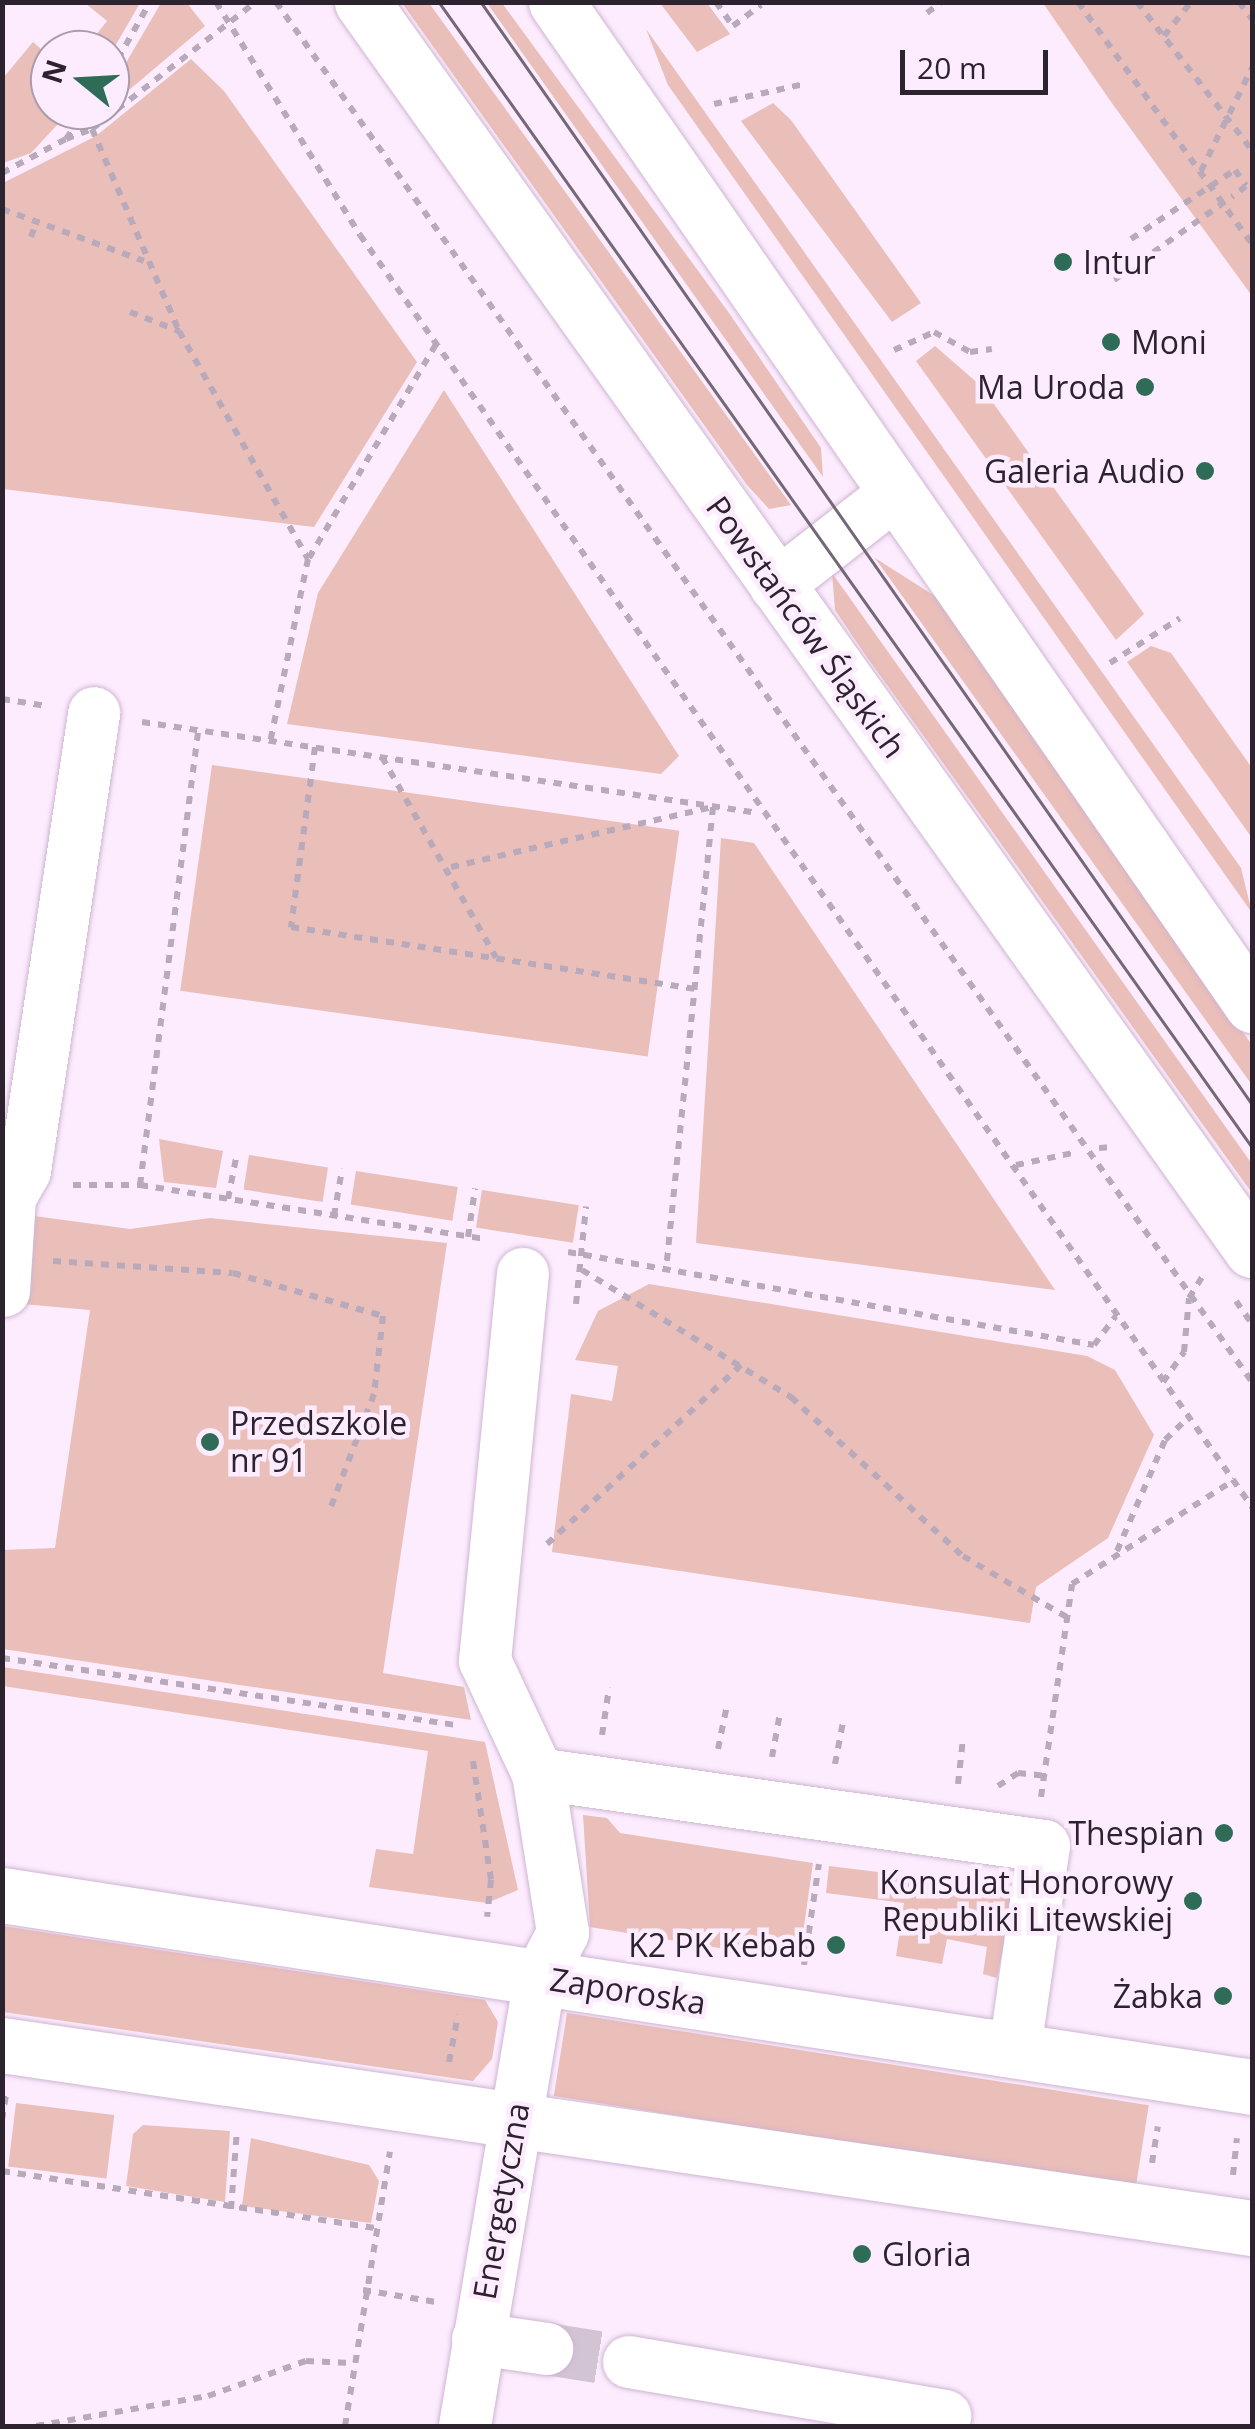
<!DOCTYPE html>
<html>
<head>
<meta charset="utf-8">
<style>
	body { margin:0 }
	#map { position:relative; width:1255px; height:2429px; overflow:hidden; background:#fcecfe; font-family:"Open Sans",sans-serif }
	div>[style] { position:absolute }
	.green>* { inset:0; background:#eabeb9; transform-origin:0 0 }
	.minor-tunnel>* { height:52px; margin-top:-26px; transform-origin:0; background:repeating-linear-gradient(90deg,#d3c4d4 0 52px,transparent 0 78px) }
	.path>* { height:6px; margin-top:-3px; transform-origin:0; background:repeating-linear-gradient(90deg,#b8aaba 0 8px,transparent 0 16px) }
	.roads { filter:drop-shadow(0 0 2px #cfb5d1) drop-shadow(0 0 2px #cfb5d1) }
	.minor>* { height:52px; margin:-26px; padding:0 26px; transform-origin:26px; border-radius:26px; background:#fff }
	.major>* { height:55px; margin:-27.5px; padding:0 27.5px; transform-origin:27.5px; border-radius:27.5px; background:#fff }
	.tram>* { height:2.5px; margin:-1.25px; padding:0 1.25px; transform-origin:1.25px; border-radius:1.25px; background:#746876 }
	.path-bridge>* { height:6px; margin-top:-3px; transform-origin:0; background:repeating-linear-gradient(90deg,#b8aaba 0 8px,transparent 0 16px) }
	.dots>* { width:28px; height:28px; translate:-50% -50%; box-sizing:border-box; border:5px solid #fcecfe; border-radius:50% }
	span { translate:-50% -50%; white-space:nowrap; text-align:center; line-height:1.15; -webkit-text-stroke:9px #fcecfe; paint-order:stroke }
	.poi-label { font-size:32px; color:#2d232e }
	.left { translate:0 -50%; text-align:left }
	.right { translate:-100% -50%; text-align:right }
	.street-label { font-size:32px; color:#2d232e }
	.frame { position:absolute; inset:0; border:5px solid #2d232e; pointer-events:none }
	.north { position:absolute; left:30px; top:30px; width:100px; height:100px; box-sizing:border-box; background:#fcecfe; border:2px solid #a99cab; border-radius:50%; rotate:288deg; font-size:28px; font-weight:700; line-height:40px; text-align:center; color:#2d232e }
	.north::after { content:''; display:block; margin:auto; width:35px; height:45px; background:#2f6c58; clip-path:polygon(50% 0,100% 100%,50% 72%,0 100%) }
	.scale { position:absolute; left:900px; top:50px; width:148px; height:45px; box-sizing:border-box; border:5px solid #2d232e; border-top:0; padding-left:12px; font-size:30px; line-height:35px; white-space:nowrap; color:#2d232e; -webkit-text-stroke:8px #fcecfe; paint-order:stroke }
</style>
</head>
<body>
<div id="map">
	<div class="green">
		<div style="clip-path:polygon(85px 3px,140px 3px,110px 55px,84px 50px,107px 21px)"></div>
		<div style="clip-path:polygon(161px 3px,187px 3px,205px 26px,110px 106px,110px 90px)"></div>
		<div style="clip-path:polygon(402px 3px,429px 3px,791px 505px,769px 509px,747px 485px)"></div>
		<div style="clip-path:polygon(487px 3px,502px 3px,729px 313px,821px 448px,823px 477px)"></div>
		<div style="clip-path:polygon(660px 3px,707px 3px,730px 34px,697px 52px)"></div>
		<div style="clip-path:polygon(1043px 3px,1252px 3px,1252px 296px,1109px 99px)"></div>
		<div style="clip-path:polygon(646px 29px,1241px 868px,1252px 913px,668px 85px)"></div>
		<div style="clip-path:polygon(33px 42px,50px 57px,50px 110px,71px 110px,31px 153px,3px 163px,3px 78px)"></div>
		<div style="clip-path:polygon(191px 59px,224px 91px,417px 362px,314px 527px,3px 489px,3px 183px,96px 136px)"></div>
		<div style="clip-path:polygon(773px 103px,791px 120px,921px 303px,892px 322px,741px 121px)"></div>
		<div style="clip-path:polygon(935px 346px,981px 386px,1144px 614px,1116px 640px,916px 361px)"></div>
		<div style="clip-path:polygon(444px 390px,679px 756px,661px 774px,287px 724px,318px 593px)"></div>
		<div style="clip-path:polygon(875px 558px,938px 598px,1252px 1045px,1252px 1085px)"></div>
		<div style="clip-path:polygon(832px 573px,1252px 1164px,1252px 1193px,864px 653px,835px 610px)"></div>
		<div style="clip-path:polygon(1151px 646px,1171px 653px,1252px 768px,1252px 838px,1127px 662px)"></div>
		<div style="left:212px;top:765px;width:472px;height:228px;rotate:8deg"></div>
		<div style="clip-path:polygon(721px 838px,754px 843px,1055px 1290px,696px 1243px)"></div>
		<div style="clip-path:polygon(159px 1139px,223px 1151px,216px 1188px,164px 1182px)"></div>
		<div style="left:249px;top:1155px;width:80px;height:35px;rotate:9deg"></div>
		<div style="left:356px;top:1171px;width:103px;height:34px;rotate:9deg"></div>
		<div style="left:482px;top:1190px;width:98px;height:38px;rotate:9deg"></div>
		<div style="clip-path:polygon(27px 1215px,130px 1229px,210px 1218px,447px 1243px,383px 1673px,464px 1687px,471px 1720px,3px 1649px,2px 1550px,55px 1548px,90px 1310px,11px 1303px)"></div>
		<div style="clip-path:polygon(649px 1284px,1087px 1356px,1115px 1370px,1154px 1435px,1108px 1538px,1036px 1587px,1030px 1623px,552px 1552px,571px 1394px,612px 1401px,618px 1366px,575px 1360px,598px 1311px)"></div>
		<div style="clip-path:polygon(3px 1667px,485px 1742px,518px 1890px,487px 1903px,369px 1887px,376px 1849px,413px 1854px,428px 1751px,3px 1686px)"></div>
		<div style="clip-path:polygon(583px 1815px,607px 1818px,620px 1833px,813px 1863px,799px 1961px,590px 1927px)"></div>
		<div style="clip-path:polygon(829px 1866px,977px 1884px,999px 1878px,1014px 1895px,997px 1978px,983px 1974px,987px 1947px,947px 1939px,942px 1964px,896px 1956px,904px 1903px,826px 1893px)"></div>
		<div style="clip-path:polygon(3px 1926px,485px 2000px,498px 2022px,492px 2059px,473px 2081px,3px 2012px)"></div>
		<div style="left:567px;top:2013px;width:589px;height:84px;rotate:9deg"></div>
		<div style="left:16px;top:2103px;width:99px;height:64px;rotate:7deg"></div>
		<div style="clip-path:polygon(143px 2125px,230px 2131px,225px 2202px,126px 2186px,133px 2134px)"></div>
		<div style="clip-path:polygon(251px 2138px,369px 2165px,379px 2181px,371px 2223px,242px 2206px)"></div>
	</div>
	<div class="minor-tunnel">
		<div style="left:547px;top:2349px;width:83px;rotate:9deg"></div>
	</div>
	<div class="path">
		<div style="left:216px;top:2px;width:274px;rotate:58.3deg"></div>
		<div style="left:360px;top:235px;width:1554px;rotate:54.96deg"></div>
		<div style="left:276px;top:2px;width:1690px;rotate:54.73deg"></div>
		<div style="left:716px;top:2px;width:29px;rotate:55deg"></div>
		<div style="left:733px;top:26px;width:35px;rotate:-37deg"></div>
		<div style="left:1078px;top:2px;width:298px;rotate:54.3deg"></div>
		<div style="left:1137px;top:2px;width:187px;rotate:52.2deg"></div>
		<div style="left:1239px;top:2px;width:21px;rotate:53deg"></div>
		<div style="left:927px;top:13px;width:18px;rotate:-38deg"></div>
		<div style="left:1164px;top:36px;width:43px;rotate:-51.5deg"></div>
		<div style="left:110px;top:73px;width:81px;rotate:-60.6deg"></div>
		<div style="left:714px;top:104px;width:92px;rotate:-12.5deg"></div>
		<div style="left:92px;top:129px;width:220px;rotate:66.7deg"></div>
		<div style="left:179px;top:331px;width:262px;rotate:60.5deg"></div>
		<div style="left:308px;top:559px;width:187px;rotate:101.7deg"></div>
		<div style="left:66px;top:139px;width:28px;rotate:-21deg"></div>
		<div style="left:92px;top:129px;width:207px;rotate:-37.8deg"></div>
		<div style="left:1201px;top:171px;width:115px;rotate:-63.7deg"></div>
		<div style="left:2px;top:173px;width:72px;rotate:-28deg"></div>
		<div style="left:66px;top:139px;width:35px;rotate:-55deg"></div>
		<div style="left:2px;top:209px;width:151px;rotate:20.1deg"></div>
		<div style="left:31px;top:237px;width:15px;rotate:-70deg"></div>
		<div style="left:1131px;top:239px;width:125px;rotate:-33.6deg"></div>
		<div style="left:1235px;top:170px;width:19px;rotate:55deg"></div>
		<div style="left:1246px;top:186px;width:16px;rotate:142deg"></div>
		<div style="left:130px;top:312px;width:53px;rotate:21.2deg"></div>
		<div style="left:894px;top:350px;width:44px;rotate:-24.2deg"></div>
		<div style="left:934px;top:332px;width:41px;rotate:29.1deg"></div>
		<div style="left:970px;top:352px;width:22px;rotate:-8deg"></div>
		<div style="left:309px;top:558px;width:251px;rotate:-59.3deg"></div>
		<div style="left:1110px;top:663px;width:83px;rotate:-32.7deg"></div>
		<div style="left:2px;top:699px;width:45px;rotate:9deg"></div>
		<div style="left:142px;top:722px;width:623px;rotate:8.4deg"></div>
		<div style="left:315px;top:747px;width:182px;rotate:97.6deg"></div>
		<div style="left:291px;top:927px;width:411px;rotate:8.7deg"></div>
		<div style="left:382px;top:757px;width:231px;rotate:60.4deg"></div>
		<div style="left:451px;top:867px;width:269px;rotate:-12.9deg"></div>
		<div style="left:713px;top:807px;width:461px;rotate:95.8deg"></div>
		<div style="left:1099px;top:1148px;width:14px;rotate:-4deg"></div>
		<div style="left:1016px;top:1165px;width:62px;rotate:-12deg"></div>
		<div style="left:73px;top:1185px;width:67px"></div>
		<div style="left:140px;top:1185px;width:350px;rotate:8.9deg"></div>
		<div style="left:140px;top:1185px;width:457px;rotate:-82.7deg"></div>
		<div style="left:228px;top:1199px;width:47px;rotate:-78.9deg"></div>
		<div style="left:334px;top:1216px;width:48px;rotate:-80.3deg"></div>
		<div style="left:468px;top:1237px;width:49px;rotate:-81.7deg"></div>
		<div style="left:568px;top:1252px;width:534px;rotate:10.03deg"></div>
		<div style="left:1094px;top:1345px;width:36px;rotate:-53deg"></div>
		<div style="left:53px;top:1261px;width:180px;rotate:3.8deg"></div>
		<div style="left:233px;top:1273px;width:156px;rotate:16deg"></div>
		<div style="left:383px;top:1316px;width:79px;rotate:96.6deg"></div>
		<div style="left:374px;top:1394px;width:123px;rotate:110.9deg"></div>
		<div style="left:582px;top:1270px;width:245px;rotate:31.3deg"></div>
		<div style="left:791px;top:1397px;width:234px;rotate:42.8deg"></div>
		<div style="left:963px;top:1556px;width:124px;rotate:30.5deg"></div>
		<div style="left:1236px;top:1301px;width:28px;rotate:55deg"></div>
		<div style="left:576px;top:1304px;width:98px;rotate:-84.1deg"></div>
		<div style="left:1163px;top:1382px;width:37px;rotate:-55deg"></div>
		<div style="left:1184px;top:1352px;width:54px;rotate:-84.7deg"></div>
		<div style="left:1189px;top:1298px;width:28px;rotate:-58deg"></div>
		<div style="left:547px;top:1544px;width:264px;rotate:-42.7deg"></div>
		<div style="left:1117px;top:1551px;width:121px;rotate:-66.6deg"></div>
		<div style="left:1165px;top:1440px;width:35px;rotate:-44deg"></div>
		<div style="left:2px;top:1658px;width:461px;rotate:8.4deg"></div>
		<div style="left:602px;top:1735px;width:48px;rotate:-81.5deg"></div>
		<div style="left:718px;top:1749px;width:45px;rotate:-78.4deg"></div>
		<div style="left:772px;top:1757px;width:45px;rotate:-79.7deg"></div>
		<div style="left:473px;top:1761px;width:120px;rotate:81.4deg"></div>
		<div style="left:491px;top:1880px;width:37px;rotate:96deg"></div>
		<div style="left:835px;top:1764px;width:43px;rotate:-79.2deg"></div>
		<div style="left:958px;top:1784px;width:45px;rotate:-83.7deg"></div>
		<div style="left:998px;top:1786px;width:24px;rotate:-33deg"></div>
		<div style="left:1018px;top:1773px;width:27px;rotate:6deg"></div>
		<div style="left:1041px;top:1797px;width:215px;rotate:-81.7deg"></div>
		<div style="left:1072px;top:1584px;width:193px;rotate:-32.7deg"></div>
		<div style="left:804px;top:1965px;width:102px;rotate:-81.6deg"></div>
		<div style="left:449px;top:2062px;width:48px;rotate:-79.2deg"></div>
		<div style="left:2px;top:2120px;width:25px;rotate:-81deg"></div>
		<div style="left:1152px;top:2163px;width:37px;rotate:-81deg"></div>
		<div style="left:2px;top:2171px;width:377px;rotate:8.7deg"></div>
		<div style="left:1233px;top:2175px;width:37px;rotate:-84deg"></div>
		<div style="left:231px;top:2209px;width:79px;rotate:-85.7deg"></div>
		<div style="left:363px;top:2290px;width:74px;rotate:9.3deg"></div>
		<div style="left:36px;top:2426px;width:175px;rotate:-9.9deg"></div>
		<div style="left:208px;top:2396px;width:104px;rotate:-19.7deg"></div>
		<div style="left:306px;top:2361px;width:45px;rotate:2.5deg"></div>
		<div style="left:345px;top:2426px;width:278px;rotate:-80.7deg"></div>
	</div>
	<div class="roads">
		<div class="minor">
			<div style="left:776px;top:586px;width:153px;rotate:-37.8deg"></div>
			<div style="left:4px;top:1291px;width:93px;rotate:-86.3deg"></div>
			<div style="left:10px;top:1198px;width:31px;rotate:-61deg"></div>
			<div style="left:25px;top:1171px;width:463px;rotate:-81.4deg"></div>
			<div style="left:538px;top:1774px;width:511px;rotate:8.1deg"></div>
			<div style="left:1044px;top:1846px;width:206px;rotate:98.1deg"></div>
			<div style="left:478px;top:2339px;width:70px;rotate:8.2deg"></div>
			<div style="left:629px;top:2362px;width:321px;rotate:9.7deg"></div>
			<div style="left:465px;top:2426px;width:455px;rotate:-80.5deg"></div>
			<div style="left:540px;top:1977px;width:50px;rotate:-62.4deg"></div>
			<div style="left:563px;top:1933px;width:161px;rotate:-98.9deg"></div>
			<div style="left:538px;top:1774px;width:125px;rotate:-115.1deg"></div>
			<div style="left:485px;top:1661px;width:389px;rotate:-84.4deg"></div>
		</div>
		<div class="major">
			<div style="left:362px;top:2px;width:1533px;rotate:54.51deg"></div>
			<div style="left:556px;top:2px;width:1221px;rotate:55.24deg"></div>
			<div style="left:2px;top:1895px;width:1265px;rotate:8.73deg"></div>
			<div style="left:2px;top:2045px;width:1263px;rotate:8.33deg"></div>
		</div>
	</div>
	<div class="tram">
		<div style="left:439px;top:2px;width:1404px;rotate:54.62deg"></div>
		<div style="left:481px;top:2px;width:1345px;rotate:55.02deg"></div>
	</div>
	<div class="path-bridge">
		<div style="left:1114px;top:280px;width:146px;rotate:-35.2deg"></div>
	</div>
	<div class="dots">
		<div style="left:1063px;top:262px;background:#2f6c58"></div>
		<div style="left:1111px;top:342px;background:#2f6c58"></div>
		<div style="left:1145px;top:387px;background:#2f6c58"></div>
		<div style="left:1205px;top:471px;background:#2f6c58"></div>
		<div style="left:210px;top:1442px;background:#2f6c58"></div>
		<div style="left:1224px;top:1833px;background:#2f6c58"></div>
		<div style="left:1193px;top:1901px;background:#2f6c58"></div>
		<div style="left:836px;top:1945px;background:#2f6c58"></div>
		<div style="left:1223px;top:1996px;background:#2f6c58"></div>
		<div style="left:862px;top:2254px;background:#2f6c58"></div>
	</div>
	<div class="poi-label">
		<span class="left" style="left:1083px;top:262px">Intur</span>
		<span class="left" style="left:1131px;top:342px">Moni</span>
		<span class="right" style="left:1125px;top:387px">Ma Uroda</span>
		<span class="right" style="left:1185px;top:471px">Galeria Audio</span>
		<span class="left" style="left:230px;top:1442px">Przedszkole<br>nr 91</span>
		<span class="right" style="left:1204px;top:1833px">Thespian</span>
		<span class="right" style="left:1173px;top:1901px">Konsulat Honorowy<br>Republiki Litewskiej</span>
		<span class="right" style="left:816px;top:1945px">K2 PK Kebab</span>
		<span class="right" style="left:1203px;top:1996px">Żabka</span>
		<span class="left" style="left:882px;top:2254px">Gloria</span>
	</div>
	<div class="street-label">
		<span style="left:806px;top:627px;rotate:54deg">Powstańców Śląskich</span>
		<span style="left:628px;top:1991px;rotate:9deg">Zaporoska</span>
		<span style="left:501px;top:2201px;rotate:-80deg">Energetyczna</span>
	</div>
	<div class="frame"></div>
	<div class="north">N</div>
	<div class="scale">20 m</div>
</div>
</body>
</html>
